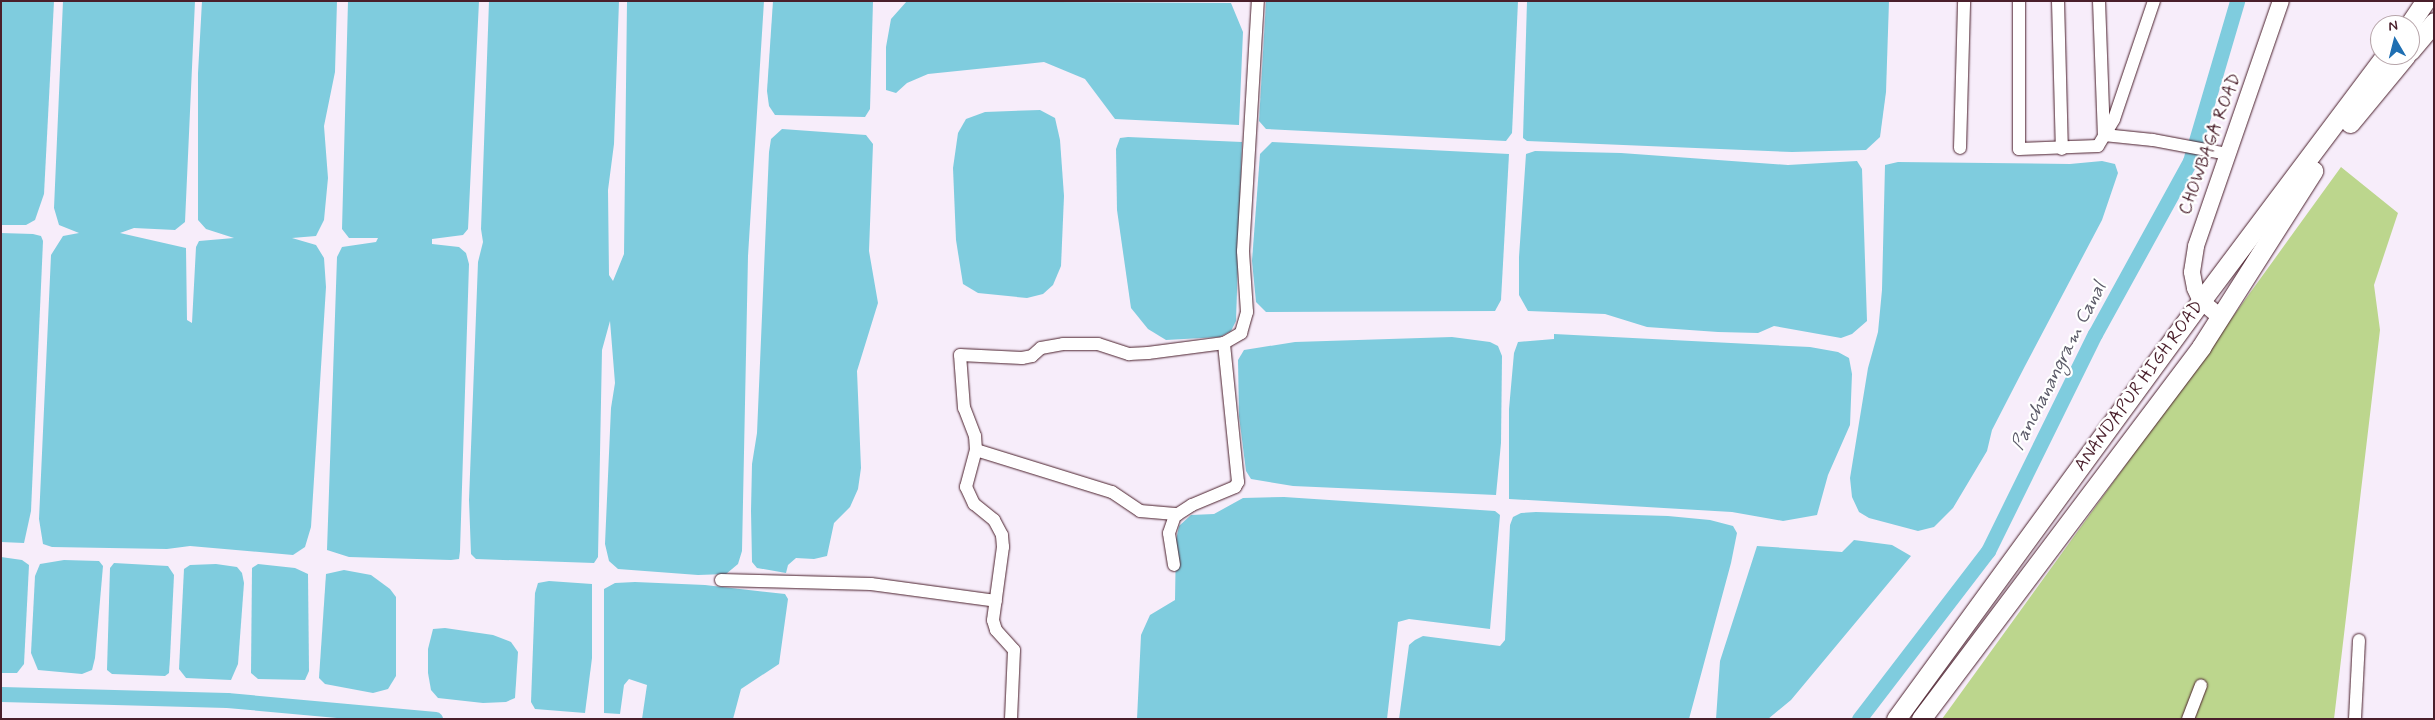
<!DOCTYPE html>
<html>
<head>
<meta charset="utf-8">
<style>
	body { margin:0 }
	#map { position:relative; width:2435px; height:720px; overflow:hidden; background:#f7edfa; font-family:Mynerve,sans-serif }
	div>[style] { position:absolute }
	.green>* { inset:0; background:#bcd68d }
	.water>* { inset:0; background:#7fccde }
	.canal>* { height:15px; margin:-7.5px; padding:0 7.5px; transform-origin:7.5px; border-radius:7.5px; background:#7fccde }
	.roads { filter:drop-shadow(0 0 1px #4a1f2b) drop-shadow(0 0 1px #4a1f2b) }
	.minor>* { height:12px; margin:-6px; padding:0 6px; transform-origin:6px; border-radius:6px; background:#fff }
	.tertiary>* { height:16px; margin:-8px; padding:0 8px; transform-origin:8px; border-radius:8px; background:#fff }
	.secondary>* { height:19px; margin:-9.5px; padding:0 9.5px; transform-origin:9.5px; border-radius:9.5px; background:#fff }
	span { translate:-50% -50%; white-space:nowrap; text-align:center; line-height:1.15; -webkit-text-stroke:4.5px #fff; paint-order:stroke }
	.street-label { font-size:18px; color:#4a1f2b }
	.water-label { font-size:19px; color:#5d5c6a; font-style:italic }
	.frame { position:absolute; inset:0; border:2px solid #4a1f2b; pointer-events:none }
	.north { position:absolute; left:2370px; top:15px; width:50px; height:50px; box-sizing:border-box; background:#fff; border:1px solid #b7a5aa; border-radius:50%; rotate:352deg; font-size:14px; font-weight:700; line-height:20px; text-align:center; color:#4a1f2b }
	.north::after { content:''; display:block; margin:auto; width:18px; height:22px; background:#1f6fb2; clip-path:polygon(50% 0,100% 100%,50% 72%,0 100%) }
</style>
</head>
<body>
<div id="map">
	<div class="green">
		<div style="clip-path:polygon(2341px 167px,2398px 213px,2374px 285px,2380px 330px,2334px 719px,1942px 719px)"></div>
	</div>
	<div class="water">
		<div style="clip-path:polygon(1px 1px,54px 1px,44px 194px,35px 220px,26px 225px,1px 225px)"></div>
		<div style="clip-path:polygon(63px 1px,195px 1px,185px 222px,175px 230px,134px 228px,120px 233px,186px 248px,187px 320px,192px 323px,196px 247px,199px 241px,234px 238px,206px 229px,198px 220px,198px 73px,202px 1px,337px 1px,335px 72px,324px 126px,328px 178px,324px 220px,316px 236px,292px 238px,316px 245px,324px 258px,326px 287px,311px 527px,305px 547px,293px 555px,190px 546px,167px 549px,52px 547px,43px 544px,39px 519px,51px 255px,63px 236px,79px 233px,59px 225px,54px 208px)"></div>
		<div style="clip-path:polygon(348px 1px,479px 1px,468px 229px,463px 235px,432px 239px,432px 244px,459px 247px,466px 253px,469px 264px,460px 551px,459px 559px,451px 560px,349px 557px,327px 550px,337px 257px,342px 247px,376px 242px,378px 238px,349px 238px,342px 229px)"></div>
		<div style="clip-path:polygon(489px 1px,619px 1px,614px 144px,608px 190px,609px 275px,613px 281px,624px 254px,627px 1px,764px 1px,748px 256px,742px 551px,738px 564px,726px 574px,698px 575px,618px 569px,609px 561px,605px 544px,611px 408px,615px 383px,610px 321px,602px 350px,598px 557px,594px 563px,476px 559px,471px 554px,469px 500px,478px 262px,483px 242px,481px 229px)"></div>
		<div style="clip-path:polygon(773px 1px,873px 1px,870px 109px,865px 117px,775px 115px,769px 106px,767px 91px)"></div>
		<div style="clip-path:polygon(907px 1px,1231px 3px,1243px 32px,1239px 125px,1115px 119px,1085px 79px,1044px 62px,928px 74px,907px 83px,896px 93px,886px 90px,886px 47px,891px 19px)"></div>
		<div style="clip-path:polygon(1266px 1px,1518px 1px,1512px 133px,1506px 141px,1266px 129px,1259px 121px)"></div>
		<div style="clip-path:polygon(1527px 1px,1889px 1px,1886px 92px,1880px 137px,1866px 150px,1792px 152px,1527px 141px,1523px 138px)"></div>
		<div style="clip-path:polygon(1040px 110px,1055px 118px,1060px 140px,1064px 196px,1061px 266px,1053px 285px,1043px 294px,1027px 298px,978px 293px,963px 284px,956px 240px,953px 168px,958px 133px,966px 119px,985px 112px)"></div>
		<div style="clip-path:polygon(782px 129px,866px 135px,873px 144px,869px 251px,878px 303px,857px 371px,861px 468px,858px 489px,850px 507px,834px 523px,827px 556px,814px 559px,796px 558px,788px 565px,786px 573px,757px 568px,752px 562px,751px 511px,752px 464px,757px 433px,769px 152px,771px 139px)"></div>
		<div style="clip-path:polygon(1128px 137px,1242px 142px,1236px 321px,1231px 331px,1220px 337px,1166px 340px,1148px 329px,1131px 308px,1117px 210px,1116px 149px,1120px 138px)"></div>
		<div style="clip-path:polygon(1272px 142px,1509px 154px,1501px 300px,1495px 311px,1266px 312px,1256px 302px,1252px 261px,1260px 154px)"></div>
		<div style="clip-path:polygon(1535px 151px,1621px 153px,1788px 165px,1857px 161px,1862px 169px,1867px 321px,1852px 334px,1841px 338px,1774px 326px,1758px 333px,1718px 332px,1647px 327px,1605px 314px,1528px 311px,1519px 295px,1519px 257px,1526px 154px)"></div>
		<div style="clip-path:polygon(2102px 161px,2115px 164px,2118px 173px,2102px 220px,2025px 366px,1992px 430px,1987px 451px,1953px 508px,1934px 527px,1918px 531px,1869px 518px,1859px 512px,1852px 497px,1850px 478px,1868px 368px,1878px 332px,1882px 290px,1885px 165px,1898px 162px,2070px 164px)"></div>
		<div style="clip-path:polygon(1px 233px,33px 234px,41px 236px,43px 241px,31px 511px,24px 543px,1px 542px)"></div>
		<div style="clip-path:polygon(1554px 334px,1810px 347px,1838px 352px,1849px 358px,1852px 374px,1850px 425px,1828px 475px,1817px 515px,1783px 521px,1732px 512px,1509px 499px,1509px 409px,1514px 353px,1518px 342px,1554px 339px)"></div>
		<div style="clip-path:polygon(1452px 337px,1490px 342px,1498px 346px,1502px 356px,1501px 443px,1496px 495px,1293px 486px,1251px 479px,1246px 471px,1239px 416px,1238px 360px,1244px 350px,1295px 342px)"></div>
		<div style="clip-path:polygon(1284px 497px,1495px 511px,1500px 515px,1490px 629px,1409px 619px,1398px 622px,1387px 719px,1137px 719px,1141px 635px,1150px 615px,1175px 600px,1176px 540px,1179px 526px,1191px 515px,1214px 514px,1243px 498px)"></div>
		<div style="clip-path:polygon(1536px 512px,1668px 516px,1710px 520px,1733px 526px,1737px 533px,1731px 563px,1689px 719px,1399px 719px,1409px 645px,1415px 640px,1423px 636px,1500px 646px,1505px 640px,1510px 525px,1513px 517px,1521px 513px)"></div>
		<div style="clip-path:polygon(1854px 540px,1892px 545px,1911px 556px,1791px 700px,1768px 719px,1716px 719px,1720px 661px,1757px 546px,1842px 552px)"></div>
		<div style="clip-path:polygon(1px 557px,22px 560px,29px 565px,24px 664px,17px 673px,1px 673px)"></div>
		<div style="clip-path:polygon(64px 560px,99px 561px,103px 566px,95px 658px,92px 670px,82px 674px,38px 670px,31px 653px,35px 576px,40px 564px)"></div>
		<div style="clip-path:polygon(114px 563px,168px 566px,174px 575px,170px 658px,169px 673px,165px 676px,112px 674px,107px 670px,110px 568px)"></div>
		<div style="clip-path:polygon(216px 564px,237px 567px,242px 573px,244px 583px,238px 664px,231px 680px,186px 678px,179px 669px,184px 569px,190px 565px)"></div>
		<div style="clip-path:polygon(258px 564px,295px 568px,308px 574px,309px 671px,305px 680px,258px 679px,251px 673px,252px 568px)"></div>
		<div style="clip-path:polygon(344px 570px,371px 575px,390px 589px,396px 597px,396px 676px,388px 689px,373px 693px,325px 684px,319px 678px,326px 574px)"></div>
		<div style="clip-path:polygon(549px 581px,592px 584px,592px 658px,585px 713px,535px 709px,531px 702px,535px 593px,538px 583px)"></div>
		<div style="clip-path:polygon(635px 582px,705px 585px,785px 594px,788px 599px,779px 664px,741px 689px,733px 719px,642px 719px,647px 685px,629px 679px,624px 685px,620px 714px,604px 713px,604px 589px,615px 583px)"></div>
		<div style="clip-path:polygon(445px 628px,493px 635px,511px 642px,518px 652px,515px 698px,506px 702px,483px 703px,438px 698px,431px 690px,428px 673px,428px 649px,433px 629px)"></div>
	</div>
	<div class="canal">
		<div style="left:1px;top:694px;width:226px;rotate:1.5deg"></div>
		<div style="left:227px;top:700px;width:209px;rotate:5.2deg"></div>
		<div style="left:1859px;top:719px;width:212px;rotate:-52.5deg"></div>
		<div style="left:1988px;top:551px;width:242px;rotate:-63.8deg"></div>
		<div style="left:2095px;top:334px;width:197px;rotate:-61.2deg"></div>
		<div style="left:2190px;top:161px;width:167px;rotate:-73.6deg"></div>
	</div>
	<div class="roads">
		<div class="minor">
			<div style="left:2019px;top:1px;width:148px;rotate:90deg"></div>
			<div style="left:2019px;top:149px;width:79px;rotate:-2.2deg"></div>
			<div style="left:2098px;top:146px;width:31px;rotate:-59deg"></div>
			<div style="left:2114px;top:119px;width:125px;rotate:-71.3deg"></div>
			<div style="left:2058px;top:1px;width:148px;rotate:88.5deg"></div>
			<div style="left:2099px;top:1px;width:134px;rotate:87.9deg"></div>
			<div style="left:2104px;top:135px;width:49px;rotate:5.8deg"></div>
			<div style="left:2153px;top:140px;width:76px;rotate:10.6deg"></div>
			<div style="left:1960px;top:148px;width:147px;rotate:-88.4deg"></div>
			<div style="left:976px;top:450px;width:142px;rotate:17.2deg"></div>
			<div style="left:1112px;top:492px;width:34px;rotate:34deg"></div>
			<div style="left:1140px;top:511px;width:38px;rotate:5deg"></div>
			<div style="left:1174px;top:565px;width:32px;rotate:-99deg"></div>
			<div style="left:1169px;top:533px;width:18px;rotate:-71deg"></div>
			<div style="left:1175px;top:516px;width:20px;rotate:-33deg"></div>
			<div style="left:1192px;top:505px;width:47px;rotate:-22.7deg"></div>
			<div style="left:1235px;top:487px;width:6px;rotate:-59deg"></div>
			<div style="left:1238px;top:482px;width:140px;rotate:-95.8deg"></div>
			<div style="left:721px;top:580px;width:150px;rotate:1.5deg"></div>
			<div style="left:871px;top:584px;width:126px;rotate:7.7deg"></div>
			<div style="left:1011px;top:719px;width:69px;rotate:-87.5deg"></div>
			<div style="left:1014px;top:650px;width:27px;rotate:-132deg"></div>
			<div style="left:996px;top:630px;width:10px;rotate:-107deg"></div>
			<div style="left:993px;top:620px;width:74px;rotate:-82.2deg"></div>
			<div style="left:1003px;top:547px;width:12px;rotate:-95deg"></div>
			<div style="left:1002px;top:535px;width:17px;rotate:-118deg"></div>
			<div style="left:994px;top:520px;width:26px;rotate:-141deg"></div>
			<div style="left:974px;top:504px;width:19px;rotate:-115deg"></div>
			<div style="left:966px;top:487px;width:38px;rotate:-75deg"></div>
			<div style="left:976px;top:450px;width:14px;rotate:-94deg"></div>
			<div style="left:975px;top:436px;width:30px;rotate:-111deg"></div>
			<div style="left:964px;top:408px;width:53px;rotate:-94.3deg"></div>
			<div style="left:960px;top:355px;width:62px;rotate:2.8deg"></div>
			<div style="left:1022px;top:358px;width:10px;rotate:-11deg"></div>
			<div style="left:1032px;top:356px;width:12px;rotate:-42deg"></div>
			<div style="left:1041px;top:348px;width:22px;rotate:-10deg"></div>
			<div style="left:1063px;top:344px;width:35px"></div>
			<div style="left:1098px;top:344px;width:33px;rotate:18deg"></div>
			<div style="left:1129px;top:354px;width:19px;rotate:-3deg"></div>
			<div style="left:1148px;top:353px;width:77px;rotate:-7.5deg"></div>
			<div style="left:1224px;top:343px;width:20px;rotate:-30deg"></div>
			<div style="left:1241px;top:333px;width:22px;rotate:-74deg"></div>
			<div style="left:1247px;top:312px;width:61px;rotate:-93.8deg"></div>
			<div style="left:1243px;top:251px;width:250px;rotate:-86.6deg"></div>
			<div style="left:2188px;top:719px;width:36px;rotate:-69deg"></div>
			<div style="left:2355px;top:719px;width:79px;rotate:-87.1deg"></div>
		</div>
		<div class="tertiary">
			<div style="left:2219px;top:316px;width:23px;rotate:-140deg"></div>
			<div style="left:2201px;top:301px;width:14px;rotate:-115deg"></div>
			<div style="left:2195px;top:288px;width:16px;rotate:-101deg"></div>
			<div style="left:2192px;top:272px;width:26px;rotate:-81deg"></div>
			<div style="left:2196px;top:246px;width:259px;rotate:-70.9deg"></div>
		</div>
		<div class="secondary">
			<div style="left:2409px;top:25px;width:29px;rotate:-56deg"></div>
			<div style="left:2410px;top:51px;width:38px;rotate:-50deg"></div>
			<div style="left:2350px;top:123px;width:88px;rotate:-50.5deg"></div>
			<div style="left:1896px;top:719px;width:517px;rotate:-53.88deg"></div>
			<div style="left:2201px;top:301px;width:308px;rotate:-53.1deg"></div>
			<div style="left:1921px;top:719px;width:466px;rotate:-53deg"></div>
			<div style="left:2201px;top:347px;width:209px;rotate:-57.5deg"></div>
		</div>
	</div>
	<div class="street-label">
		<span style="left:2210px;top:144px;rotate:-70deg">CHOWBAGA ROAD</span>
		<span style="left:2139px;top:386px;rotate:-54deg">ANANDAPUR HIGH ROAD</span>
	</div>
	<div class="water-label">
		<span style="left:2059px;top:366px;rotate:-63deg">Panchanangram Canal</span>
	</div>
	<div class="frame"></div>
	<div class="north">N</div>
</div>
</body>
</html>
